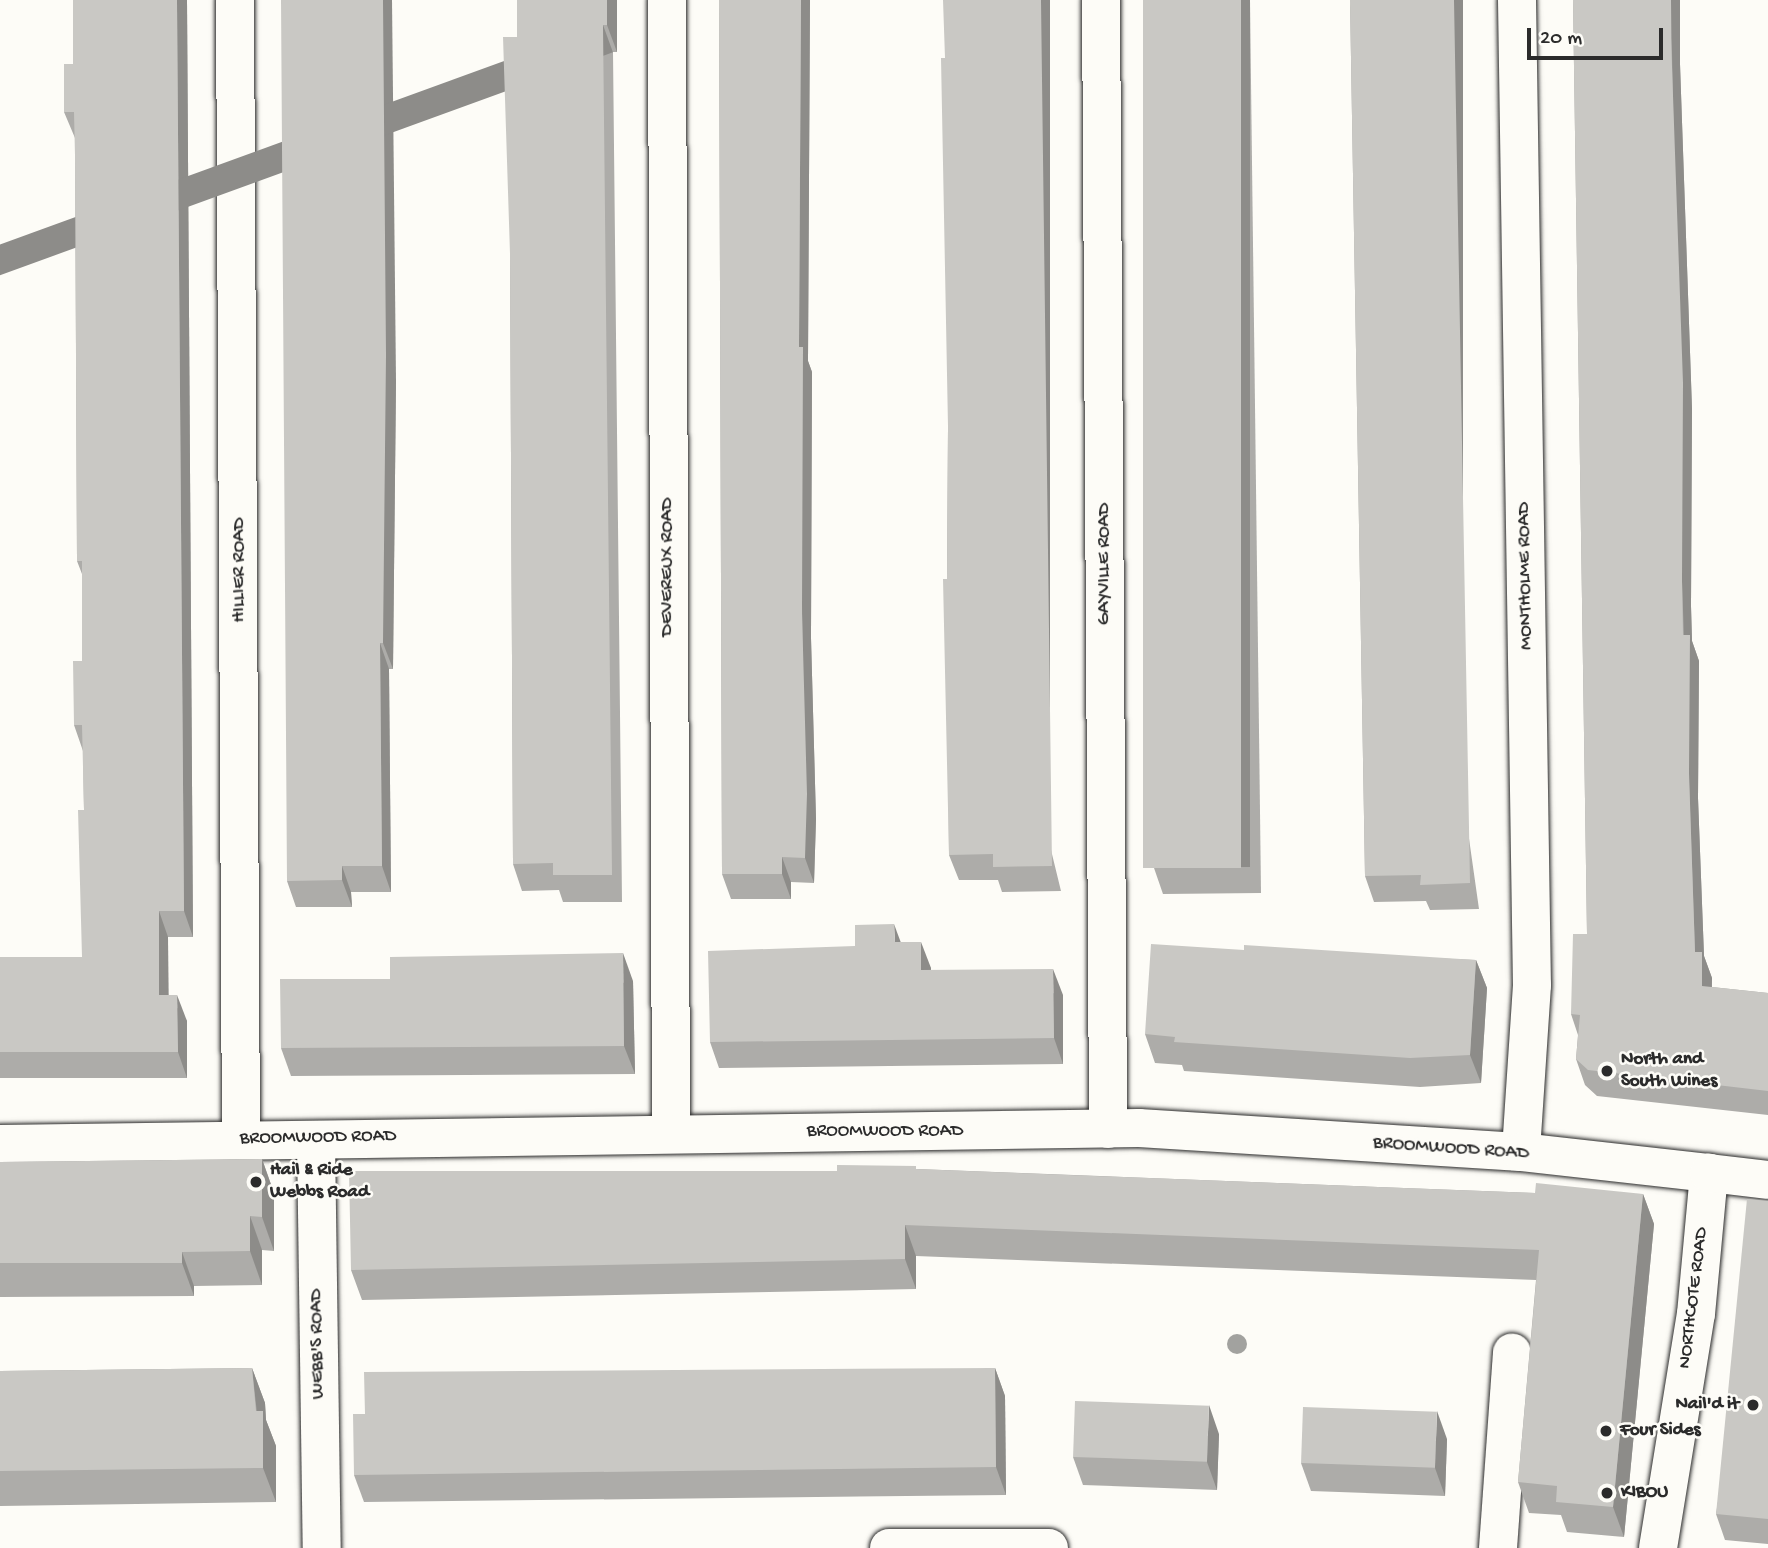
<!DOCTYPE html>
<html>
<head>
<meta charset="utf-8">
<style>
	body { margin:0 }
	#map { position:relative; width:1768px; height:1548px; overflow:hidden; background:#fdfcf7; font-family:"Gochi Hand",sans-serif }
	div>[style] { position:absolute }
	.roads { filter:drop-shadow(0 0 2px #2b2b2b) drop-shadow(0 0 2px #2b2b2b) }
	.minor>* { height:38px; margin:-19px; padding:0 19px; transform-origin:19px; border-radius:19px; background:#fdfcf7 }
	.major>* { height:38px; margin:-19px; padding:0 19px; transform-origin:19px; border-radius:19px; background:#fdfcf7 }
	.trees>* { width:20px; height:20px; margin:-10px; border-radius:50%; background:#a2a29f }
	.wall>* { inset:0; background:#adaca9 }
	.shaded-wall>* { inset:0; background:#8d8c89; transform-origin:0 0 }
	.building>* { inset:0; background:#c9c8c4; transform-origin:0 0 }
	.dots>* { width:19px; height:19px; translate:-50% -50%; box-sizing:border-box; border:4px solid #fdfcf7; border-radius:50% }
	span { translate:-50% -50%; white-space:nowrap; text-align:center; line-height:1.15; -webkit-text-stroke:5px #fdfcf7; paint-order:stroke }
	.street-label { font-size:19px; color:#2b2b2b }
	.poi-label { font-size:19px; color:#2b2b2b; font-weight:700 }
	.left { translate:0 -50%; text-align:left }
	.right { translate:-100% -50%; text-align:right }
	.scale { position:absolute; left:1527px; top:28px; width:136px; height:32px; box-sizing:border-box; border:4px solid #2b2b2b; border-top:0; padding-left:9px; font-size:21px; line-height:24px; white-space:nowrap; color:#2b2b2b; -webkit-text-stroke:5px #fdfcf7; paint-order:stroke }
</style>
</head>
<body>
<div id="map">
	<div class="roads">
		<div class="minor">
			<div style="left:235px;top:0;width:1139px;rotate:89.7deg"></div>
			<div style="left:667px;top:0;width:1133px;rotate:89.8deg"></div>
			<div style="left:1101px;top:0;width:1129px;rotate:89.64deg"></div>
			<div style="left:1517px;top:0;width:985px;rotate:89.13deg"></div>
			<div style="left:1532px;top:985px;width:167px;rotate:93.8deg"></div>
			<div style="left:316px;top:1140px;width:408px;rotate:89.2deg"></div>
			<div style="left:0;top:1144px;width:1139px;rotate:-0.8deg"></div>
			<div style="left:1139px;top:1128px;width:383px;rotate:3.6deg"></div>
			<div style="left:1521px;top:1152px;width:189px;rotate:6.4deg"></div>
			<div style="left:889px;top:1548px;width:160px"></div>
			<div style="left:1498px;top:1548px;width:196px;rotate:-85.9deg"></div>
		</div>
		<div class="major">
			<div style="left:1658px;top:1548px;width:237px;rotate:-80.8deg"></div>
			<div style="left:1696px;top:1314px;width:142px;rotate:-84.7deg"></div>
			<div style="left:1709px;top:1173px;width:59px;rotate:6.8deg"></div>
		</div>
	</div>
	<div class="trees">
		<div style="left:1237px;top:1344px"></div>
	</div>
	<div class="wall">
		<div style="clip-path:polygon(73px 0,187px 0,193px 937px,168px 937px,168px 995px,187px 1021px,187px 1078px,0 1078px,0 957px,82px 957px,84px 810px,83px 751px,74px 725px,82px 661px,82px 574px,77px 561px,75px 138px,64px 112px,73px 64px)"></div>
		<div style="clip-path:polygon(617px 0,617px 52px,613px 52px,622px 902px,563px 902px,559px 890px,522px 891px,513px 864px,510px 254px,517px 37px)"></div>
		<div style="clip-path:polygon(719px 0,810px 0,808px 361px,812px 372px,811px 638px,816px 819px,814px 883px,791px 882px,791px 899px,731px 899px,722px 874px)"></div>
		<div style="clip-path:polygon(1143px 0,1250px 0,1261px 893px,1163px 894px,1154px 868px)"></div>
		<div style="clip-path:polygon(1350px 0,1479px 909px,1430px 910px,1426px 901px,1374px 902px,1365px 876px)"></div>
		<div style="clip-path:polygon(1573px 0,1680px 0,1680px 64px,1692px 409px,1691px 606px,1692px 641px,1699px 661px,1698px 798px,1704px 956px,1712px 978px,1712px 987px,1768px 993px,1768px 1115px,1597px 1096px,1585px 1085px,1576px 1059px,1578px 1035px,1571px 1014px,1587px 934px)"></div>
		<div style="clip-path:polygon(396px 381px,393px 669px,389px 669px,391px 892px,351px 892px,352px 907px,296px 907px,287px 881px)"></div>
		<div style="clip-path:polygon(948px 427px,1061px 891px,1002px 892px,998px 880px,959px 880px,949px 855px,947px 579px)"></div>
		<div style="clip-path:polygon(901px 942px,931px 968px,931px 970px,1063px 995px,1063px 1064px,719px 1068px,710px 1042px,855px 946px)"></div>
		<div style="clip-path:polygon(1244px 950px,1476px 960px,1487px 988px,1481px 1083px,1420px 1087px,1184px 1071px,1182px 1065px,1155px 1063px,1145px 1034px)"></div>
		<div style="clip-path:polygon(633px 981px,635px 1074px,291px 1076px,281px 1048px)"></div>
		<div style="clip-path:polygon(262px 1159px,274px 1193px,274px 1251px,262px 1250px,262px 1285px,194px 1286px,194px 1296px,0 1297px,0 1162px)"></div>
		<div style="clip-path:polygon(917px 1169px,1535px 1193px,1643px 1194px,1654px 1224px,1624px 1537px,1567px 1532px,1561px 1515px,1529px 1513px,1518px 1482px,1536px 1280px,916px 1256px,916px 1289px,362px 1300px,351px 1270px,837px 1171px)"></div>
		<div style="clip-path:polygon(1768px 1201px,1768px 1544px,1725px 1540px,1716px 1514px)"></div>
		<div style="clip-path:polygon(252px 1368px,265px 1403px,266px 1420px,276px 1446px,276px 1502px,0 1506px,0 1371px)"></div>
		<div style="clip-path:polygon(995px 1368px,1005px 1396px,1006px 1495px,364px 1502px,354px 1475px,365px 1414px)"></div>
		<div style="clip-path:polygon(1219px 1434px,1217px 1490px,1083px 1485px,1073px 1457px)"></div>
		<div style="clip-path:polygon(1447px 1439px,1445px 1496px,1311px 1491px,1301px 1463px)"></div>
	</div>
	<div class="shaded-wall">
		<div style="clip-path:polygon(177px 0,187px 0,193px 937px,184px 911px)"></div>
		<div style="clip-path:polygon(383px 0,392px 0,396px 381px,393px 669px,383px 643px)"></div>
		<div style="clip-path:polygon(607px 0,617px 0,617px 52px,607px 25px)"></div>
		<div style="clip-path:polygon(801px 0,810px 0,808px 361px,812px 372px,811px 638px,816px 819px,814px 883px,805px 858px,799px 347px)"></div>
		<div style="left:1041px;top:0;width:9px;height:866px"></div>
		<div style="left:1241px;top:0;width:9px;height:867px"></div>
		<div style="left:1454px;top:0;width:9px;height:883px"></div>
		<div style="clip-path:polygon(1671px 0,1680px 0,1680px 64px,1692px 409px,1691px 606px,1692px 641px,1699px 661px,1698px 798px,1704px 956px,1712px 978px,1711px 1012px,1702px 986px,1695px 952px,1682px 581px)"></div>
		<div style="left:603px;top:25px;width:29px;height:850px;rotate:70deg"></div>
		<div style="clip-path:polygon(380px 643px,389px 669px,391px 892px,382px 866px)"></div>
		<div style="clip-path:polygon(782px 857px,791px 882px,791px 899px,782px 874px)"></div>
		<div style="clip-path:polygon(342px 866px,351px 892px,352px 907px,342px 880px)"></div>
		<div style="clip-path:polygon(159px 911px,168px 937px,169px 1022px,159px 995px)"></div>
		<div style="clip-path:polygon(894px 924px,904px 951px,895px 942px)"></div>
		<div style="clip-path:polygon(921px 942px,931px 968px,931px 996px,921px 970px)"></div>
		<div style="clip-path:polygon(623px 953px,633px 981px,635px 1074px,624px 1046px)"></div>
		<div style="clip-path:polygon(1476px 960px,1487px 988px,1481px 1083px,1470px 1055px)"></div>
		<div style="clip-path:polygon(1053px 969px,1063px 995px,1063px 1064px,1054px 1038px)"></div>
		<div style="clip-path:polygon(177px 995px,187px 1021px,187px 1078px,178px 1052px)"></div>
		<div style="clip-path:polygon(262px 1159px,274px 1193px,274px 1251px,262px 1217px)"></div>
		<div style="clip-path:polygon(1643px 1194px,1654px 1224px,1624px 1537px,1613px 1507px)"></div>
		<div style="clip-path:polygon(250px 1216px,262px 1250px,262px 1285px,250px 1251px)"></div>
		<div style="clip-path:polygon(905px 1225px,916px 1256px,916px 1289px,905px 1259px)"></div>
		<div style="clip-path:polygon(182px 1252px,194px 1286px,194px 1296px,182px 1263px)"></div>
		<div style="clip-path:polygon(252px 1368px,265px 1403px,266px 1420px,276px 1446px,276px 1502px,263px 1468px)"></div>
		<div style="clip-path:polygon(995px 1368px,1005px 1396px,1006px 1495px,996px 1467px)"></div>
		<div style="clip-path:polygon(1209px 1405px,1219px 1434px,1217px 1490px,1207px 1462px)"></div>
		<div style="clip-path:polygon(1437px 1411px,1447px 1439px,1445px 1496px,1435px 1468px)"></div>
	</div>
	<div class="building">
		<div style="clip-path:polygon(73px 0,177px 0,184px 911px,159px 911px,159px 995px,177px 995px,178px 1052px,0 1052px,0 957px,82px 957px,78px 810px,84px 810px,82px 725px,74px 725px,73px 661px,82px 661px,82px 561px,77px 561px,75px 156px,74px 112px,64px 112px,64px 64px,73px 64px)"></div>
		<div style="clip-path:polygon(281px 0,383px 0,386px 355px,383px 643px,380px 643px,382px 866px,342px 866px,342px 880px,287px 881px)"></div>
		<div style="clip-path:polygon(517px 0,607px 0,607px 25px,603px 25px,612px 875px,553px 875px,553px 863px,513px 864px,510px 254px,503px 37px,517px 37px)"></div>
		<div style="clip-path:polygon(719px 0,801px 0,799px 347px,803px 347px,802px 613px,807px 794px,805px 858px,782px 857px,782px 874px,722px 874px)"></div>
		<div style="clip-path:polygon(943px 0,1041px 0,1052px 866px,993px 867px,993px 854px,949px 855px,943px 579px,947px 579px,948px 427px,941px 58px,945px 58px)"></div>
		<div style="left:1143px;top:0;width:98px;height:868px"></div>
		<div style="clip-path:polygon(1350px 0,1454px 0,1470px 883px,1420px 885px,1421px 875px,1365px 876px)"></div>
		<div style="clip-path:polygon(1573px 0,1671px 0,1671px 38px,1683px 383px,1682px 581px,1683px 635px,1690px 635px,1689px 773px,1695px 952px,1702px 952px,1702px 986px,1768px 993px,1768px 1091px,1588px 1070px,1576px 1059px,1580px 1015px,1571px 1014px,1573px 934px,1587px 934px)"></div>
		<div style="clip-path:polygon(894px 924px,895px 942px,921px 942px,921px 970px,1053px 969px,1054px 1038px,710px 1042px,708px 951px,855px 946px,855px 925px)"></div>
		<div style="clip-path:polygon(1151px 944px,1244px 950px,1244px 945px,1476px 960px,1470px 1055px,1410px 1058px,1174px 1042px,1175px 1037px,1145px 1034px)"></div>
		<div style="clip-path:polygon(623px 953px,624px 1046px,281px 1048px,280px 979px,390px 979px,390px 957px)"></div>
		<div style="clip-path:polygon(262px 1159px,262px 1217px,250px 1216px,250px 1251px,182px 1252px,182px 1263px,0 1263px,0 1162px)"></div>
		<div style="clip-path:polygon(837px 1165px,916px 1166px,916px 1169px,1535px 1193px,1536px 1183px,1643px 1194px,1613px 1507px,1556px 1502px,1557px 1486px,1518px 1482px,1539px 1250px,905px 1225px,905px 1259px,351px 1270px,349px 1171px,837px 1171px)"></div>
		<div style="clip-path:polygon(1747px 1199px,1768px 1201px,1768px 1519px,1716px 1514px)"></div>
		<div style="clip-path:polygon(252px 1368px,256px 1411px,263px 1411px,263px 1468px,0 1471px,0 1371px)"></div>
		<div style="clip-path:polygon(995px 1368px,996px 1467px,354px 1475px,353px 1414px,365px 1414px,364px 1372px)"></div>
		<div style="left:1075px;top:1401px;width:134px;height:56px;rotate:2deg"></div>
		<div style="left:1303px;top:1407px;width:134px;height:56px;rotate:2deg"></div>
	</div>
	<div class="dots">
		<div style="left:1607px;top:1071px;background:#2b2b2b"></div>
		<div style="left:256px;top:1182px;background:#2b2b2b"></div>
		<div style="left:1753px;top:1405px;background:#2b2b2b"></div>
		<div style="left:1606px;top:1431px;background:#2b2b2b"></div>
		<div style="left:1607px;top:1493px;background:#2b2b2b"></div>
	</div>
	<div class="street-label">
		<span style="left:1105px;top:564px;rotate:-90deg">GAYVILLE ROAD</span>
		<span style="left:668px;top:567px;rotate:-90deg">DEVEREUX ROAD</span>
		<span style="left:240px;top:570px;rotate:-90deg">HILLIER ROAD</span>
		<span style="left:1526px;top:576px;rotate:-91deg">MONTHOLME ROAD</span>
		<span style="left:885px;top:1132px">BROOMWOOD ROAD</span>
		<span style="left:318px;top:1138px;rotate:-1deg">BROOMWOOD ROAD</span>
		<span style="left:1451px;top:1149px;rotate:4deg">BROOMWOOD ROAD</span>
		<span style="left:1694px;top:1298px;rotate:-83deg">NORTHCOTE ROAD</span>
		<span style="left:318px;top:1344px;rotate:-91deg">WEBB'S ROAD</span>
	</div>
	<div class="poi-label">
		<span class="left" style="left:1621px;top:1071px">North and<br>South Wines</span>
		<span class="left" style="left:270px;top:1182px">Hail &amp; Ride<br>Webbs Road</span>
		<span class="right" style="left:1739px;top:1405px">Nail'd it</span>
		<span class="left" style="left:1620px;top:1431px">Four Sides</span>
		<span class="left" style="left:1621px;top:1493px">KIBOU</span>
	</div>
	<div class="scale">20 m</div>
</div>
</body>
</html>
